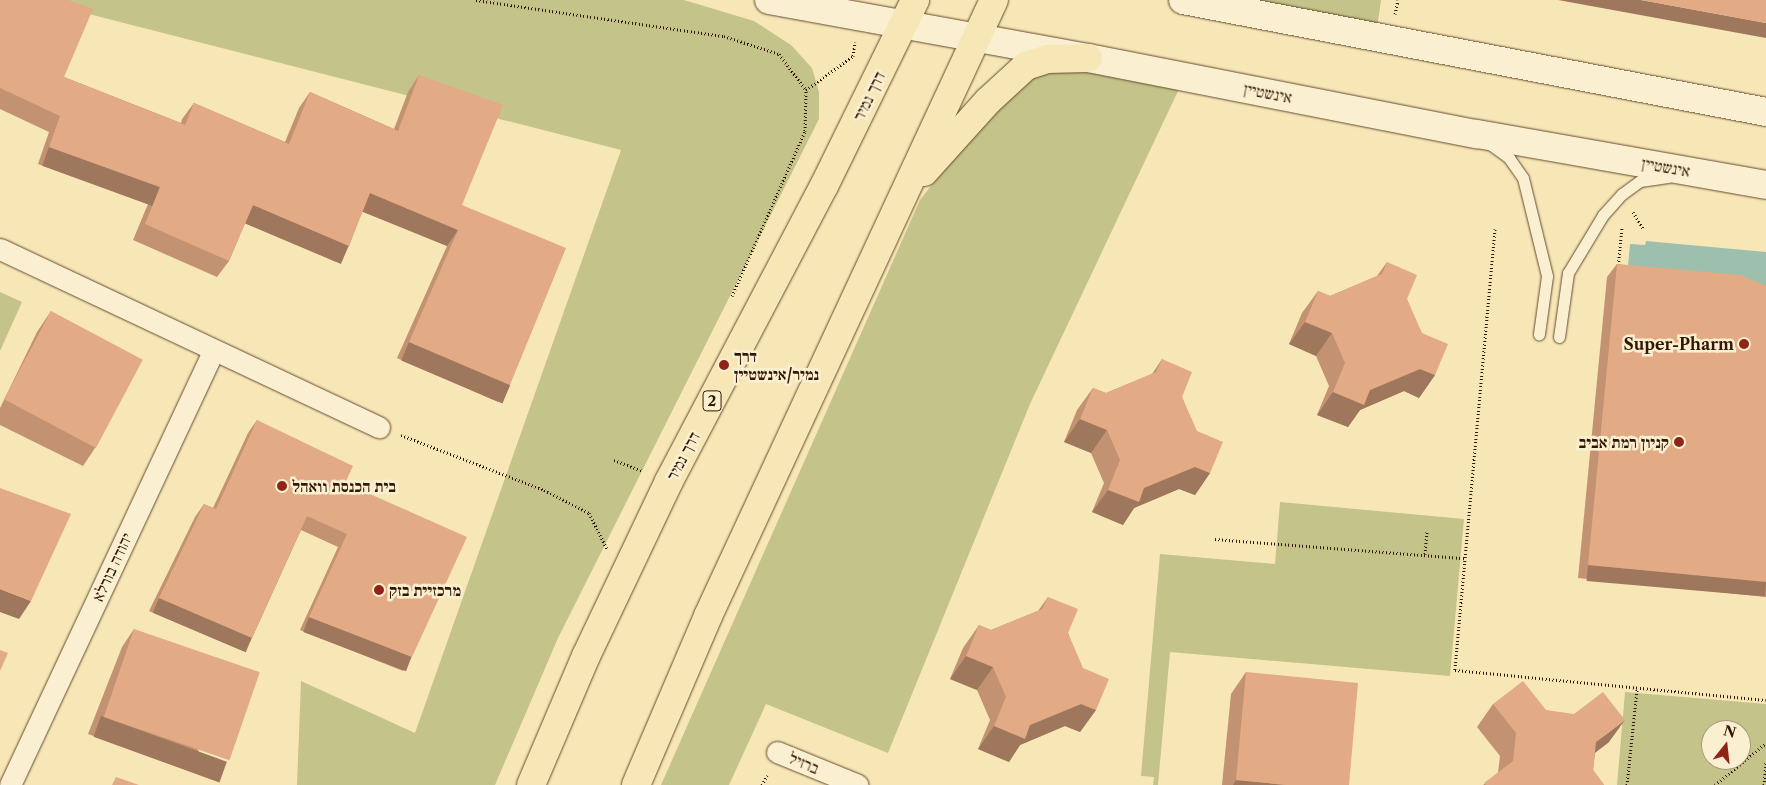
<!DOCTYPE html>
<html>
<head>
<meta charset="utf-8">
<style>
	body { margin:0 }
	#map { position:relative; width:1766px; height:785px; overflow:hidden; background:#f8e7b6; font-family:"Libre Caslon Text","Frank Ruhl Libre",serif }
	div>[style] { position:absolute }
	.green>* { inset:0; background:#c4c389 }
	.water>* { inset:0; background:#9dc0ae }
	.path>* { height:3px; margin-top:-1.5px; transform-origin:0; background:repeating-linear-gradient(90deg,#331703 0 1px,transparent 0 3.5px) }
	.roads { filter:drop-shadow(0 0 1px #644b30) drop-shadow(0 0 1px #644b30) }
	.lane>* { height:11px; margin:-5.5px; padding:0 5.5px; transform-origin:5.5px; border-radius:5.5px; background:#faefd0 }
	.street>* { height:21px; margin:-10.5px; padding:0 10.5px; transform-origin:10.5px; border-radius:10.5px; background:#faefd0 }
	.secondary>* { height:28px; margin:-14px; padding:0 14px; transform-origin:14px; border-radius:14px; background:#faefd0 }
	.highway>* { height:28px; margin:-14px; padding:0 14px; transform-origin:14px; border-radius:14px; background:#f8e7b6 }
	.wall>* { inset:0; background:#c29272 }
	.shaded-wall>* { inset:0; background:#9e775d; transform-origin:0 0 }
	.building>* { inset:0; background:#e2aa85; transform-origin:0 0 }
	.dots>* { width:14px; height:14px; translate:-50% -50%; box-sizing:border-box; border:2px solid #faefd0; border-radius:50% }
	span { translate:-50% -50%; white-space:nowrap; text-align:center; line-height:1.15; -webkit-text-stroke:5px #faefd0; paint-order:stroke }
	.shield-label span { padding:1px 4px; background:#faefd0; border:1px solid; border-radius:4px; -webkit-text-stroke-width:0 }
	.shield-label { font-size:15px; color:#331703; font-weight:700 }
	.street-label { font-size:16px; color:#331703 }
	.poi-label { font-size:16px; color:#331703; font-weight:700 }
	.right { translate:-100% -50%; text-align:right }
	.left { translate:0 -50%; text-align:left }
	.north { position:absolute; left:1701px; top:720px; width:50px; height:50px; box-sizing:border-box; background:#faefd0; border:1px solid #aa997e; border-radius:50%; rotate:16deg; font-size:14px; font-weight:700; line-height:20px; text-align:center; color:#331703 }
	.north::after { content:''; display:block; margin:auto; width:18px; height:22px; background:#8f2418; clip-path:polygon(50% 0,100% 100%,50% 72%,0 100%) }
</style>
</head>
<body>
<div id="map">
	<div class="green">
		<div style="clip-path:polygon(34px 0,684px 0,754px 21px,791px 45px,812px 68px,819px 92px,819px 119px,558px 638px,495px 785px,297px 785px,301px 681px,415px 733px,621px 150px)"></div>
		<div style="clip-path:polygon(1237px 0,1381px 0,1377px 29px)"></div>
		<div style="clip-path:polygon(1076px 69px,1179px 89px,1030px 404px,888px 753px,766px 704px,729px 785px,661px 785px,920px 200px,976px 127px,1033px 76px)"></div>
		<div style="clip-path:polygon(0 292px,22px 302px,0 351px)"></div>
		<div style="clip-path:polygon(1280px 502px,1464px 519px,1450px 676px,1170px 652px,1158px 785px,1153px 785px,1154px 777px,1141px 776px,1160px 554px,1275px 564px)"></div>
		<div style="clip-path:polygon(evenodd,1625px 692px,1766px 704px,1766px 785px,1617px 785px,1625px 692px,1711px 730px,1741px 730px,1741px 760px,1711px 760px,1711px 730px)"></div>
	</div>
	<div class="water">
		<div style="clip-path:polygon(1646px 241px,1766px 252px,1766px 306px,1628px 266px,1630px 244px,1645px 245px)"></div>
	</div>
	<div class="path">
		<div style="left:476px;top:0;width:251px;rotate:8.3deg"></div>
		<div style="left:724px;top:36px;width:58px;rotate:18.1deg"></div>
		<div style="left:779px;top:54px;width:45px;rotate:53.1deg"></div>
		<div style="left:1395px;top:14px;width:14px;rotate:-78deg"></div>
		<div style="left:1633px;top:212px;width:19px;rotate:58deg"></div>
		<div style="left:1495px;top:229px;width:443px;rotate:95.2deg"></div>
		<div style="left:1455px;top:670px;width:312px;rotate:5.5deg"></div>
		<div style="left:1618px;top:268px;width:41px;rotate:-84.4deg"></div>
		<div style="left:732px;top:296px;width:180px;rotate:-66.1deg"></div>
		<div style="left:805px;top:131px;width:41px;rotate:-88.6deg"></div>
		<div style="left:806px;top:90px;width:58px;rotate:-35.9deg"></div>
		<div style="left:853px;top:56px;width:14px;rotate:-82deg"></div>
		<div style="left:401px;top:435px;width:153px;rotate:21deg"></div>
		<div style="left:544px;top:490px;width:51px;rotate:27.1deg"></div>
		<div style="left:589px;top:513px;width:40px;rotate:63.4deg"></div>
		<div style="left:614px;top:460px;width:31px;rotate:21deg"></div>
		<div style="left:1215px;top:539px;width:250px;rotate:4.4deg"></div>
		<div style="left:1425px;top:554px;width:24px;rotate:-85deg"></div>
		<div style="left:762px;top:785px;width:11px;rotate:-63deg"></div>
		<div style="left:1627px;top:785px;width:96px;rotate:-84deg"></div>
		<div style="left:1715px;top:785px;width:66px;rotate:-39.5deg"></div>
		<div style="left:1764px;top:785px;width:24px;rotate:-85deg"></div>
	</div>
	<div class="roads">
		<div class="lane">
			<div style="left:1490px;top:144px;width:24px;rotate:36deg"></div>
			<div style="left:1509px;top:158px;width:24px;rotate:55deg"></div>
			<div style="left:1523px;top:178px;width:101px;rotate:76.2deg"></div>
			<div style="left:1547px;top:276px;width:59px;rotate:97.9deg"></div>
			<div style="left:1559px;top:337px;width:65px;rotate:-82deg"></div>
			<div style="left:1568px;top:273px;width:68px;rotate:-58.9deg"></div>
			<div style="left:1603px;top:215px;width:28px;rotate:-48deg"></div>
			<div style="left:1622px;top:194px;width:22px;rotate:-36deg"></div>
			<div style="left:1640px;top:181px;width:28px;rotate:-8deg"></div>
		</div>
		<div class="street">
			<div style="left:0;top:249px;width:419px;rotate:25.2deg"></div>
			<div style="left:777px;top:752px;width:87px;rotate:22.2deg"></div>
			<div style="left:10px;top:785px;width:480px;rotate:-64.9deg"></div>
		</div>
		<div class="secondary">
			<div style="left:769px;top:0;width:324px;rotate:10.3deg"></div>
			<div style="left:1088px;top:58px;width:396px;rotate:11.1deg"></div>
			<div style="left:1477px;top:134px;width:293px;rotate:10deg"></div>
			<div style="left:1183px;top:0;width:594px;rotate:10.87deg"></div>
		</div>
		<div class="highway">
			<div style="left:924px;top:172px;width:96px;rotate:-48deg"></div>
			<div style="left:988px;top:101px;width:52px;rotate:-42.6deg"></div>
			<div style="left:1026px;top:66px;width:22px;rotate:-18deg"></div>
			<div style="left:1047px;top:59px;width:41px;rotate:-1.4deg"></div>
			<div style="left:531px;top:785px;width:140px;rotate:-66.9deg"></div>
			<div style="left:586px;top:656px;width:194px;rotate:-64.6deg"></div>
			<div style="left:669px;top:481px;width:333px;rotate:-62.3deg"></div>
			<div style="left:824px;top:186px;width:207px;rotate:-63.9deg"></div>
			<div style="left:636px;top:785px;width:184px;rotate:-66.9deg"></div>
			<div style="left:708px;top:616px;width:679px;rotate:-65.1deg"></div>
		</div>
	</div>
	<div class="wall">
		<div style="clip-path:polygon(0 0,64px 77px,181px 123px,182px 119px,194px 103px,285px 142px,299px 108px,310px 92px,394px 129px,408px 92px,419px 75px,462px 205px,510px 385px,498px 402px,397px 358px,447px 246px,362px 211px,349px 246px,337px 262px,245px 223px,229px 261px,217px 277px,133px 240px,148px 204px,38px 164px,49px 132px,0 109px)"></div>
		<div style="clip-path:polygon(1387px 262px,1407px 299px,1435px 375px,1419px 398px,1404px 391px,1360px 410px,1348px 427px,1317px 415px,1329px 386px,1316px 356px,1289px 344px,1302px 313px,1318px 291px,1330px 296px,1377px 276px)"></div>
		<div style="clip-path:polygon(1617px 264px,1766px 286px,1766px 597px,1578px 578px,1607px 277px)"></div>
		<div style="clip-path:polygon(51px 311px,97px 445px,83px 466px,0 425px,0 408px,37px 332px)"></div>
		<div style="clip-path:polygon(1162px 359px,1182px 397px,1210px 473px,1195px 495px,1179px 489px,1134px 508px,1123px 525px,1092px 512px,1104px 483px,1091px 453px,1064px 442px,1077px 410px,1093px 388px,1106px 393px,1152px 374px)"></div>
		<div style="clip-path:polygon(257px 420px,345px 483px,403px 671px,300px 630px,338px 547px,301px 530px,252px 638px,243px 651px,149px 611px,195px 517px,204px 504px,213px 508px,248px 433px)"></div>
		<div style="clip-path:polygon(1048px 597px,1068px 633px,1096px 710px,1080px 732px,1065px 726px,1020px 745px,1009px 762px,978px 749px,990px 720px,977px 690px,950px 679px,963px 648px,979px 625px,991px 630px,1038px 611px)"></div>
		<div style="clip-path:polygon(134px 629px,214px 780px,88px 734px,122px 647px)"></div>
		<div style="clip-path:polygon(1246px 672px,1349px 785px,1222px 785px,1231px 694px)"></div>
		<div style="clip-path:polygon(1493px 704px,1546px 710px,1609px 742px,1595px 753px,1593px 770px,1604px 785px,1483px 785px,1498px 773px,1500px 756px,1477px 727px)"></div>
	</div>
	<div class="shaded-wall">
		<div style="clip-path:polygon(1558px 0,1641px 0,1766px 23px,1766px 38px)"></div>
		<div style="left:49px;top:147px;width:118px;height:20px;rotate:20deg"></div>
		<div style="clip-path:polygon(370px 193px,458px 230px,447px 246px,358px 210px)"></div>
		<div style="left:253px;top:205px;width:104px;height:20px;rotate:23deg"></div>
		<div style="clip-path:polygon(1305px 322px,1332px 333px,1316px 356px,1289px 344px)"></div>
		<div style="left:409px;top:342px;width:110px;height:20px;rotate:23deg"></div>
		<div style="clip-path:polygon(1420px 369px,1435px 375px,1419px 398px,1404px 391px,1360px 410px,1348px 427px,1317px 415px,1333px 392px,1370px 390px)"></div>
		<div style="clip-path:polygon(1080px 419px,1107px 430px,1091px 453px,1064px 442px)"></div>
		<div style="clip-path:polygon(1195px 467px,1210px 473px,1195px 495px,1179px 489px,1134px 508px,1123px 525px,1092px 512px,1108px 490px)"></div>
		<div style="left:1588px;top:565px;width:179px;height:16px;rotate:5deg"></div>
		<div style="clip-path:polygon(0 589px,31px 601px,19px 619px,0 612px)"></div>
		<div style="left:159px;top:598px;width:101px;height:16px;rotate:23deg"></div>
		<div style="left:309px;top:617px;width:110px;height:16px;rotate:21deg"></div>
		<div style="clip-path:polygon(966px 656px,993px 667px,977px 690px,950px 679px)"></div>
		<div style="clip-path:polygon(1081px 704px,1096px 710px,1080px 732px,1065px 726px,1020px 745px,1009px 762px,978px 749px,994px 726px,1030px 725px)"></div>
		<div style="left:101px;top:716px;width:134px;height:22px;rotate:20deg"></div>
		<div style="clip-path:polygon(1625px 720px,1609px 742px,1580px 764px,1596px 742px)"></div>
		<div style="clip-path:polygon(1236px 780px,1286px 785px,1233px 785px)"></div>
	</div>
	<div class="building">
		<div style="clip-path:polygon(0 0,68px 0,93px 9px,64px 77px,185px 125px,194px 103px,289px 144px,310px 92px,398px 131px,419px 75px,503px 105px,462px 205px,566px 248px,510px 385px,409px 342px,458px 230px,370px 193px,349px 246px,253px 205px,229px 261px,145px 224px,160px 187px,49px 147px,60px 116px,0 88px)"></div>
		<div style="clip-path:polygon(1641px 0,1766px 0,1766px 23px)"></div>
		<div style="clip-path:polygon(1387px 262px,1417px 275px,1407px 299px,1422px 333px,1448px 344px,1435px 375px,1420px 369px,1370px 390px,1364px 405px,1333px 392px,1345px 363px,1332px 333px,1305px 322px,1318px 291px,1330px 296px,1382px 274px)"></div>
		<div style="clip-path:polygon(1617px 264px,1741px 275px,1766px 286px,1766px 582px,1588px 565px)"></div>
		<div style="left:51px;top:311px;width:104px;height:100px;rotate:28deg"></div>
		<div style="clip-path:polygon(1162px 359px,1192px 372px,1182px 397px,1197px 431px,1223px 442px,1210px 473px,1195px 467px,1144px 488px,1139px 502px,1108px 490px,1120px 460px,1107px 430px,1080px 419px,1093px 388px,1106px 393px,1156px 372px)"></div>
		<div style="clip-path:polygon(257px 420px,353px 466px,345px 483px,467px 537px,412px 657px,309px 617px,347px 534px,307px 516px,252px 638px,159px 598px,204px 504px,216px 509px)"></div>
		<div style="clip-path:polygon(0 488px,71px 514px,31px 601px,0 589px)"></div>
		<div style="clip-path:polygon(1048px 597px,1078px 609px,1068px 633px,1083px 668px,1109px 679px,1096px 710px,1081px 704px,1030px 725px,1025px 739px,994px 726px,1006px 697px,993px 667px,966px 656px,979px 625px,991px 630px,1042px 609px)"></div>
		<div style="left:134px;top:629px;width:133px;height:93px;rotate:19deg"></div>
		<div style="clip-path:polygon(0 650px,8px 653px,0 671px)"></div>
		<div style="clip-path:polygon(1246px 672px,1358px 683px,1349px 785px,1286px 785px,1236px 780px)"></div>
		<div style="clip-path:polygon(1523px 681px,1546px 710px,1574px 714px,1603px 692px,1625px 720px,1596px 742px,1593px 770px,1604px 785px,1486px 785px,1484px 783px,1513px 761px,1516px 733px,1493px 704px)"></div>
		<div style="clip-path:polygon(116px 777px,139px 785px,112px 785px)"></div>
	</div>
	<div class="dots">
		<div style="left:1744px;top:344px;background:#8f2418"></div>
		<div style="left:724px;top:365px;background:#8f2418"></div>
		<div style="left:1679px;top:442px;background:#8f2418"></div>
		<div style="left:282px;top:486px;background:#8f2418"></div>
		<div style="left:379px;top:590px;background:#8f2418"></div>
	</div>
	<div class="shield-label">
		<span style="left:712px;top:401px">2</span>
	</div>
	<div class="street-label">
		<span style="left:1268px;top:93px;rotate:11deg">אינשטיין</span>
		<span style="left:869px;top:96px;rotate:-64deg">דרך נמיר</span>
		<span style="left:1666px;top:167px;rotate:10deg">אינשטיין</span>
		<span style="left:683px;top:456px;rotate:-62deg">דרך נמיר</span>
		<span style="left:112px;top:567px;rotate:-65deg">יהודה בורלא</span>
		<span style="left:804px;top:763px;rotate:23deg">ברזיל</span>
	</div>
	<div class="poi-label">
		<span class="right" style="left:1734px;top:344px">Super-Pharm</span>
		<span class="left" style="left:734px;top:365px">דרך<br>נמיר/אינשטיין</span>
		<span class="right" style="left:1669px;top:442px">קניון רמת אביב</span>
		<span class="left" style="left:292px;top:486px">בית הכנסת וואהל</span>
		<span class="left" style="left:389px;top:590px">מרכזיית בזק</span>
	</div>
	<div class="north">N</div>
</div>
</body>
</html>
